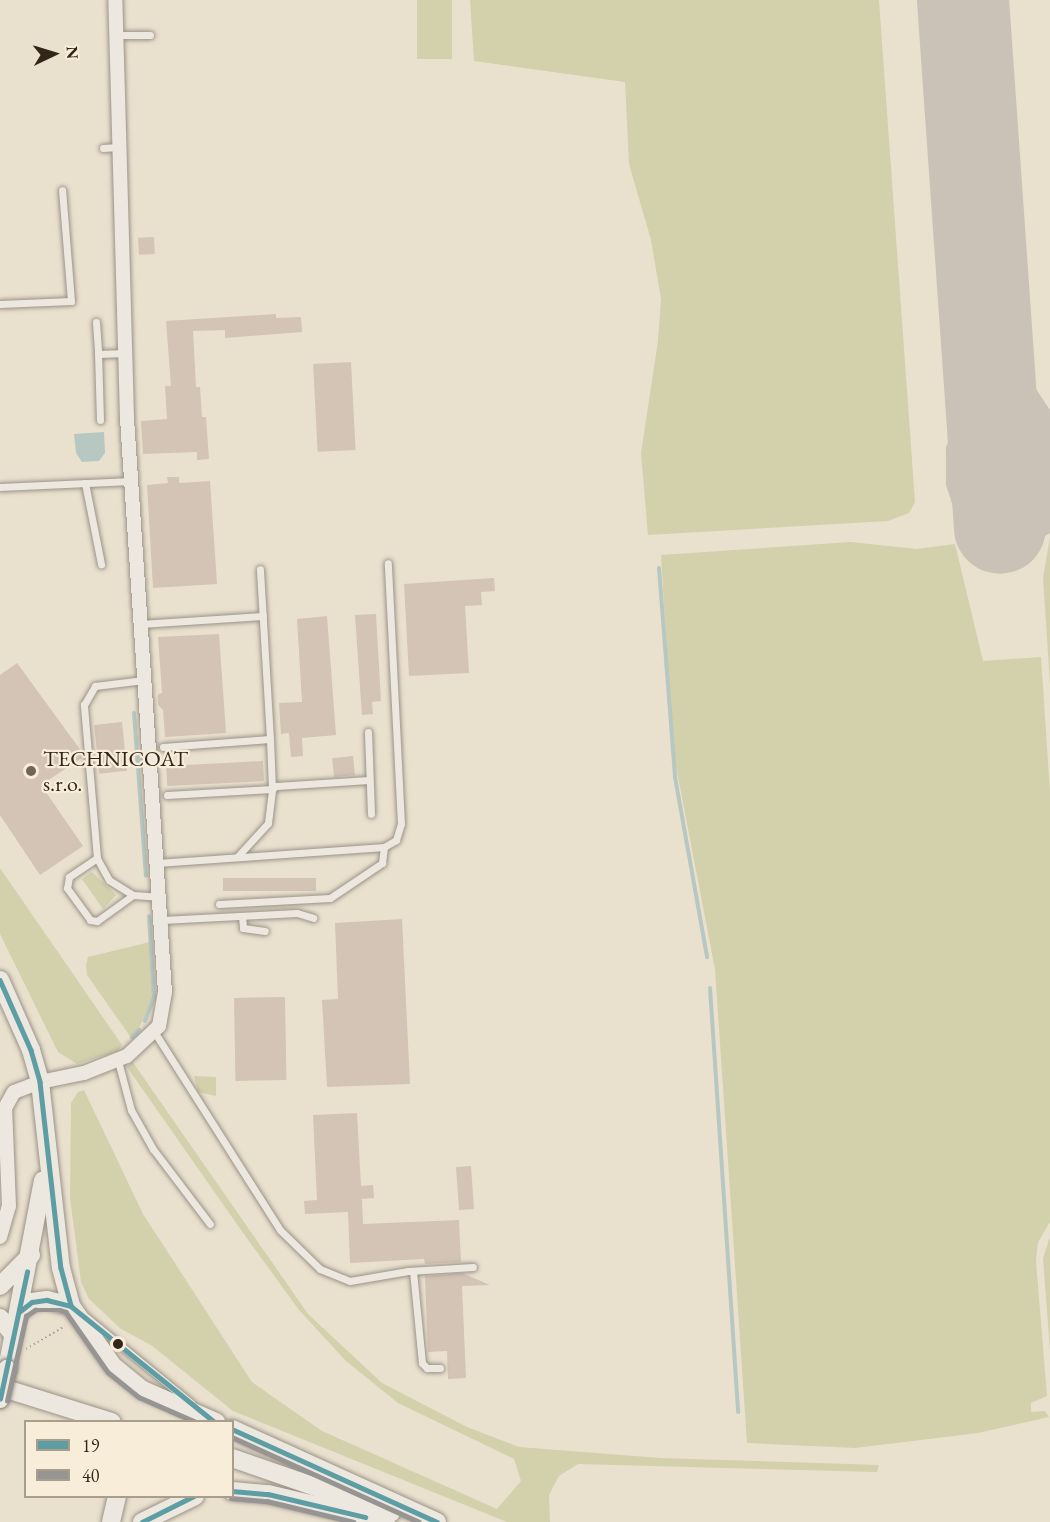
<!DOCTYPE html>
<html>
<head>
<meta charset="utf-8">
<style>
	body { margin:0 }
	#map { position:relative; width:1050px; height:1522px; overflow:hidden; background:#eae0ce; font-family:"EB Garamond",serif }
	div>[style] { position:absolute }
	.green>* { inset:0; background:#d3d0ac; transform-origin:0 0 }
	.water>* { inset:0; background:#b6c8c1 }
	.stream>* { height:4px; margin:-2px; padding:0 2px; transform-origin:2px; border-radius:2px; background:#b6c8c1 }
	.taxiway>* { height:36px; margin:-18px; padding:0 18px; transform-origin:18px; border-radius:18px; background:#cac2b6 }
	.runway>* { height:92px; margin:-46px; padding:0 46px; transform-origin:46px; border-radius:46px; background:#cac2b6 }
	.building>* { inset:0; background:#d3c4b5; transform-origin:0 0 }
	.path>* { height:2px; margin-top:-1px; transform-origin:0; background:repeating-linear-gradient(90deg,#aba59e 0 1.5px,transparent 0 4.5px) }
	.roads { filter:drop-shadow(0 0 2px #9a9388) drop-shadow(0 0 2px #9a9388) }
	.service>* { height:7px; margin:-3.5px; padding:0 3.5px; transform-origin:3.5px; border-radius:3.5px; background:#ede8df }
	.minor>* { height:14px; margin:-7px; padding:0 7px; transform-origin:7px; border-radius:7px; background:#ede8df }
	.secondary>* { height:18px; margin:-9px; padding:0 9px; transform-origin:9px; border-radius:9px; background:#ede8df }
	.bridges { filter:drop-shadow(0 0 2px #80796f) drop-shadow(0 0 2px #80796f) }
	.secondary-bridge>* { height:18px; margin:-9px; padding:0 9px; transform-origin:9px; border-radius:9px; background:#ede8df }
	.bus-1>* { height:4.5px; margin:-2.25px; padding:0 2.25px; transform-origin:2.25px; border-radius:2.25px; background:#5d9da4 }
	.bus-2>* { height:4.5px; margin:-2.25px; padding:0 2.25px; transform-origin:2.25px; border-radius:2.25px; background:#979593 }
	.dots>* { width:16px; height:16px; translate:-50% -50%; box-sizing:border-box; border:3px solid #f8edd8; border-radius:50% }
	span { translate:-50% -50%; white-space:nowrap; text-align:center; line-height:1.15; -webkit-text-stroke:4.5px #f8edd8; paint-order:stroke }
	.poi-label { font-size:22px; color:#322519 }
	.left { translate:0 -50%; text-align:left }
	.legend { position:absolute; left:24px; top:1420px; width:210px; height:78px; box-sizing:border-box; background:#f8edd8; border:2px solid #a99d8c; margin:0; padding:8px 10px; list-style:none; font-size:18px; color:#322519 }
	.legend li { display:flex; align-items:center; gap:12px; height:30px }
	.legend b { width:30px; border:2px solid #a99d8c }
	.north { position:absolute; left:24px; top:24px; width:60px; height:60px; -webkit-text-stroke:4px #f8edd8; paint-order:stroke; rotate:86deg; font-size:16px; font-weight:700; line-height:24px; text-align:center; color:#322519 }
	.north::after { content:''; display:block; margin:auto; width:21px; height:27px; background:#322519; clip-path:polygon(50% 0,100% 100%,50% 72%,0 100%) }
</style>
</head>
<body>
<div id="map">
	<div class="green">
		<div style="left:417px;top:0;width:35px;height:59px"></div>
		<div style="clip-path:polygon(470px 0,879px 0,915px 502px,909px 513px,888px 521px,648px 535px,641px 453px,658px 341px,661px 299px,651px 240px,629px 164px,625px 82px,474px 61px)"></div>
		<div style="clip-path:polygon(1050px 537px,1050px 684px,1043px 578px)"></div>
		<div style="clip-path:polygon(851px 542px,917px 549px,955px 544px,983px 661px,1041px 657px,1050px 792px,1050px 1222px,1038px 1242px,1036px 1261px,1047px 1396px,1031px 1403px,1031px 1412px,1045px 1411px,1049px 1417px,978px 1433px,855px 1448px,747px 1443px,715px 969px,673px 751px,661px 555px)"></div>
		<div style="clip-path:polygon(0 868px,122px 1045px,118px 1051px,77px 1064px,58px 1052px,0 934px)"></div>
		<div style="clip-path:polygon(92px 872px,116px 895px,103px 909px,82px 879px)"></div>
		<div style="clip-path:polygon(150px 942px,153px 1003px,132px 1039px,87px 975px,86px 965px,88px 957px)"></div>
		<div style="clip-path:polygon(132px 1061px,308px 1314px,382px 1383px,467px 1427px,519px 1447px,660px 1458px,879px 1465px,877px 1472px,578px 1464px,559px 1476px,549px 1495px,550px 1522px,507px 1522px,233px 1411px,151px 1345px,121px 1329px,89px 1299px,81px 1282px,70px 1198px,71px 1103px,78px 1092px,84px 1090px,143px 1214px,252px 1382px,322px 1431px,497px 1509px,521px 1481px,514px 1459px,398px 1403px,346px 1361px,299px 1310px,241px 1230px,127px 1067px)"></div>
		<div style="clip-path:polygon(194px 1076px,216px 1077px,216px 1096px,198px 1092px)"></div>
		<div style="clip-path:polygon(1050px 1237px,1050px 1350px,1043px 1258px)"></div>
	</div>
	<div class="water">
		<div style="clip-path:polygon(104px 432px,105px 453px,99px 461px,82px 462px,76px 453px,74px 434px)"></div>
	</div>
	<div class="stream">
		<div style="left:659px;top:568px;width:210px;rotate:85.6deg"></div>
		<div style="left:675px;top:777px;width:183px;rotate:79.9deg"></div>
		<div style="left:134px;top:713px;width:163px;rotate:85.8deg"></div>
		<div style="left:710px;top:988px;width:425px;rotate:86.2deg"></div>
		<div style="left:145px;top:1021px;width:26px;rotate:-69deg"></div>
		<div style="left:154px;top:997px;width:81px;rotate:-93.5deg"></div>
		<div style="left:132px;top:1037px;width:10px;rotate:-45deg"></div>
	</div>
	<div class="taxiway">
		<div style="left:980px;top:215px;width:77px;rotate:85.5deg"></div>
		<div style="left:980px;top:269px;width:137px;rotate:87.1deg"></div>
		<div style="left:987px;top:406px;width:51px;rotate:117.1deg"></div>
		<div style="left:964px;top:451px;width:31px;rotate:90deg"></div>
		<div style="left:964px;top:482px;width:16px;rotate:72deg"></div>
		<div style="left:969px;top:497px;width:23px;rotate:45deg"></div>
		<div style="left:985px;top:513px;width:23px;rotate:23deg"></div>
		<div style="left:1006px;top:522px;width:25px;rotate:2deg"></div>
		<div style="left:1031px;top:523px;width:19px;rotate:-28deg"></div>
		<div style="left:1048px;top:514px;width:72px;rotate:-94deg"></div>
		<div style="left:1043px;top:442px;width:16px;rotate:-104deg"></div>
		<div style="left:1039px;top:426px;width:72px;rotate:-123.7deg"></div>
		<div style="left:999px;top:366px;width:26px;rotate:-113deg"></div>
		<div style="left:993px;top:395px;width:58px;rotate:81deg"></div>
		<div style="left:1002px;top:452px;width:29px;rotate:59deg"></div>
		<div style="left:1017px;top:477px;width:42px;rotate:38.2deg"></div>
	</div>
	<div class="runway">
		<div style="left:963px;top:0;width:529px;rotate:85.99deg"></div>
	</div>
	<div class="building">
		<div style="left:154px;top:237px;width:17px;height:16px;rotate:87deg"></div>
		<div style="clip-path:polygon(276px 314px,276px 318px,301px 317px,302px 332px,225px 338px,225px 330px,193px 331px,196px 387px,200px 387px,202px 417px,206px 417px,209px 459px,197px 460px,197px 452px,143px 454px,141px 421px,167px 419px,165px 386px,171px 386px,166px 321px)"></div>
		<div style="left:351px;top:362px;width:88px;height:38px;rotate:87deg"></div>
		<div style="clip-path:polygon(167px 477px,179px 477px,179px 483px,210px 481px,217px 584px,153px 588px,147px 485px,168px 483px)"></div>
		<div style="clip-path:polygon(494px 578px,495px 591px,481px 592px,482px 605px,465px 606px,469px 673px,409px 676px,404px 584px)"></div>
		<div style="clip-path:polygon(376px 614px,381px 701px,372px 702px,373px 714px,362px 715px,355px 615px)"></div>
		<div style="clip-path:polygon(327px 616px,336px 735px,302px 738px,303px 756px,291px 757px,289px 733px,281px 734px,279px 703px,302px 702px,297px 619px)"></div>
		<div style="clip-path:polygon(219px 634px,226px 733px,165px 737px,163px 710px,158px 705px,158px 694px,162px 693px,158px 637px)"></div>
		<div style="clip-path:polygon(17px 663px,82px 752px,83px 757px,41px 785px,83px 846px,40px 875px,0 815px,0 675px)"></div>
		<div style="left:122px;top:722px;width:49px;height:28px;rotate:84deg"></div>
		<div style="left:353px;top:756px;width:19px;height:21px;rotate:84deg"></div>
		<div style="left:263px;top:761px;width:20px;height:97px;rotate:87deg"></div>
		<div style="left:316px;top:878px;width:13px;height:93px;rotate:90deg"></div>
		<div style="clip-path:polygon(402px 919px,410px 1084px,327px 1087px,322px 1000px,338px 999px,335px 923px)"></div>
		<div style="left:285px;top:997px;width:83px;height:51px;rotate:89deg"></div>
		<div style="clip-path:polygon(357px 1113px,361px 1186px,373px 1185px,374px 1198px,362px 1199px,363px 1224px,459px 1220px,461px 1262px,425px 1264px,424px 1259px,350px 1263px,348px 1212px,305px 1214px,304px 1201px,317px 1200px,313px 1115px)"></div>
		<div style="left:471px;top:1166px;width:43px;height:15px;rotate:86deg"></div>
		<div style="clip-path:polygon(462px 1273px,490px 1285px,462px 1286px,466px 1378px,448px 1379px,447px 1351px,428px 1352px,425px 1276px)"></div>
	</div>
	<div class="path">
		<div style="left:26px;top:1349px;width:45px;rotate:-30.5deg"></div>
	</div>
	<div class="roads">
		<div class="service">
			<div style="left:116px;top:35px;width:34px"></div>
			<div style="left:103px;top:148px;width:15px;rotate:-4deg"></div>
			<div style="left:0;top:304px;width:71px;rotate:-2.4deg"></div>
			<div style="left:71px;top:301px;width:111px;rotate:-94.6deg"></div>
			<div style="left:96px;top:322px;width:32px;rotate:86deg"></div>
			<div style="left:100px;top:420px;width:66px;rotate:-91.7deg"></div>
			<div style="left:98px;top:354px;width:27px;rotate:-2deg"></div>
			<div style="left:85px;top:483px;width:83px;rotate:78.8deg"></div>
			<div style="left:0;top:487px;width:131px;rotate:-2.6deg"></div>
			<div style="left:140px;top:624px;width:123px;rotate:-3.7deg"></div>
			<div style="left:368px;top:732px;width:82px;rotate:87.9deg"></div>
			<div style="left:163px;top:747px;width:107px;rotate:-4.3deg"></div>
			<div style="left:270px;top:739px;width:170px;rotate:-93.4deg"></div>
			<div style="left:167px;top:795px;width:105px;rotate:-3.3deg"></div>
			<div style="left:272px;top:789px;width:50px;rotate:-92.3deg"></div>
			<div style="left:237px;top:857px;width:46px;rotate:-47.6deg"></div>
			<div style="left:268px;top:823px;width:34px;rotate:-83deg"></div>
			<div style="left:272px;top:789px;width:5px;rotate:-37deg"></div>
			<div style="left:276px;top:786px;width:93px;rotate:-3.7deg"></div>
			<div style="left:97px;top:858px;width:154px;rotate:-94.9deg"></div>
			<div style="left:84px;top:705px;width:22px;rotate:-60deg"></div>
			<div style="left:95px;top:686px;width:49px;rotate:-7deg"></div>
			<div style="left:157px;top:863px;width:228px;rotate:-4deg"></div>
			<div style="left:384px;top:847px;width:14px;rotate:-30deg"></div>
			<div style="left:396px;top:840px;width:17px;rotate:-73deg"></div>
			<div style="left:401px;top:824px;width:261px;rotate:-92.9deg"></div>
			<div style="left:133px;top:895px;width:28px;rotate:-148deg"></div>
			<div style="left:109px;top:880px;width:25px;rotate:-119deg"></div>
			<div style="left:97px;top:858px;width:34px;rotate:146deg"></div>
			<div style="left:69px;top:877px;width:11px;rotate:100deg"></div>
			<div style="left:67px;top:888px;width:39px;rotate:54deg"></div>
			<div style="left:90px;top:920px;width:7px;rotate:8deg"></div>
			<div style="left:97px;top:921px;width:44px;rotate:-35.8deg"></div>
			<div style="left:133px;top:895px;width:26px;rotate:4deg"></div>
			<div style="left:219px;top:904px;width:111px;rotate:-3.1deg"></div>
			<div style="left:330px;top:898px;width:63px;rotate:-33.9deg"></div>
			<div style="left:382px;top:863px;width:16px;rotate:-83deg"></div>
			<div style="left:242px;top:916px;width:12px;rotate:85deg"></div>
			<div style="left:243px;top:928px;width:22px;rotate:8deg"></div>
			<div style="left:162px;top:920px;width:135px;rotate:-3deg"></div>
			<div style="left:297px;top:913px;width:17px;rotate:17deg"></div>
			<div style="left:155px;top:1033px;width:233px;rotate:57.6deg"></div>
			<div style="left:280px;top:1230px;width:56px;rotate:44.3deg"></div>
			<div style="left:320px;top:1269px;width:32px;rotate:22deg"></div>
			<div style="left:350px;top:1281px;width:59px;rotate:-9.8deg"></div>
			<div style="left:408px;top:1271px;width:65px;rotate:-3.5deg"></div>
			<div style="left:118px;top:1061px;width:51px;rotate:75.1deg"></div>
			<div style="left:131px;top:1110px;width:45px;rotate:60.6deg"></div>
			<div style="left:153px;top:1149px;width:94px;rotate:52.8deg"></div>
			<div style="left:413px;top:1271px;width:92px;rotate:84.4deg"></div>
			<div style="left:422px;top:1363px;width:7px;rotate:45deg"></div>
			<div style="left:427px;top:1368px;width:13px"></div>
			<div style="left:86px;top:1317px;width:136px;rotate:39.3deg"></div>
		</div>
		<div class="minor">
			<div style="left:0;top:1237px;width:32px;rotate:-74deg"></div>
			<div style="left:9px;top:1206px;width:98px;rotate:-92.3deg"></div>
			<div style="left:5px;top:1108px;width:18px;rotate:-61deg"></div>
			<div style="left:14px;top:1092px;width:28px;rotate:-21deg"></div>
			<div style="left:40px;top:1082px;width:45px;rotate:-11.6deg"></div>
			<div style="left:84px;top:1073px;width:46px;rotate:-21.6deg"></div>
			<div style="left:127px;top:1056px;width:44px;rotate:-43.2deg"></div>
			<div style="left:159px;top:1026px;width:35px;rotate:-80deg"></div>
			<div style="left:165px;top:992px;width:575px;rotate:-93.79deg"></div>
			<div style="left:127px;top:418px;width:418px;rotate:-91.6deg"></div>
		</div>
		<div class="secondary">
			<div style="left:0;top:980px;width:77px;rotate:66.1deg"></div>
			<div style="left:31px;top:1050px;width:33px;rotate:74deg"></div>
			<div style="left:40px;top:1082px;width:187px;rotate:83.6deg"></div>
			<div style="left:61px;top:1268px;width:39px;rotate:75deg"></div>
			<div style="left:71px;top:1306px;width:73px;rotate:55deg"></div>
			<div style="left:113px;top:1366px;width:38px;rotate:39deg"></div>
			<div style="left:143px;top:1390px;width:80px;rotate:23.7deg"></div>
			<div style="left:0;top:1286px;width:44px;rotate:-45deg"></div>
			<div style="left:19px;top:1312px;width:16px;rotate:-38deg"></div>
			<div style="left:32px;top:1302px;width:15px;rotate:-8deg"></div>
			<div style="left:47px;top:1300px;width:25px;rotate:14deg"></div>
			<div style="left:0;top:1318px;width:22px;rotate:51deg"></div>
			<div style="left:7px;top:1369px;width:192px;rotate:-79.2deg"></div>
			<div style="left:0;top:1387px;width:117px;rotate:17.4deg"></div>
			<div style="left:232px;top:1429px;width:225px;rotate:24.4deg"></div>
			<div style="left:232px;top:1458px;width:168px;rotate:19.1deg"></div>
			<div style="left:232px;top:1491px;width:36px;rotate:5deg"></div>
			<div style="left:268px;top:1494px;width:121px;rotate:13.3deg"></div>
			<div style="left:111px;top:1522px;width:27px;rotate:-77deg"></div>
			<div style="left:142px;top:1522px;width:59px;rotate:-26.1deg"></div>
		</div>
	</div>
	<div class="bridges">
		<div class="secondary-bridge">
			<div style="left:0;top:1399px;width:31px;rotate:-77deg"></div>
		</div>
	</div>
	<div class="bus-1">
		<div style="left:0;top:980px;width:77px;rotate:66.1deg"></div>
		<div style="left:31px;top:1050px;width:33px;rotate:74deg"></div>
		<div style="left:40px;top:1082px;width:187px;rotate:83.6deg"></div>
		<div style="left:61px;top:1268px;width:39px;rotate:75deg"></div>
		<div style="left:19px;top:1312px;width:16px;rotate:-38deg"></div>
		<div style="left:32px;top:1302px;width:15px;rotate:-8deg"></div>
		<div style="left:47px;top:1300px;width:25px;rotate:14deg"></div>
		<div style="left:71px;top:1306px;width:185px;rotate:38.9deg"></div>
		<div style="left:0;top:1399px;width:130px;rotate:-78deg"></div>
		<div style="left:232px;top:1429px;width:225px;rotate:24.4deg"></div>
		<div style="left:232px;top:1491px;width:36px;rotate:5deg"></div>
		<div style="left:268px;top:1494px;width:100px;rotate:13.3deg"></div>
		<div style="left:142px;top:1522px;width:58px;rotate:-26.6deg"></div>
	</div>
	<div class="bus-2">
		<div style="left:7px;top:1401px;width:87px;rotate:-77.4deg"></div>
		<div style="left:26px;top:1316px;width:11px;rotate:-34deg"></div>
		<div style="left:35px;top:1310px;width:25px"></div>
		<div style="left:60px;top:1310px;width:6px;rotate:18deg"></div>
		<div style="left:66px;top:1312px;width:73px;rotate:55deg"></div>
		<div style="left:108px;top:1372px;width:40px;rotate:39deg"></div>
		<div style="left:139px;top:1397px;width:62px;rotate:23.7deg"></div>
		<div style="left:232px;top:1437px;width:205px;rotate:24.4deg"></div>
		<div style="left:231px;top:1498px;width:36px;rotate:5deg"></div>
		<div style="left:267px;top:1501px;width:89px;rotate:13.6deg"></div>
	</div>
	<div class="dots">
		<div style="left:31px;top:771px;background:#726658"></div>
		<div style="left:118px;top:1344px;background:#322519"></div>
	</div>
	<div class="poi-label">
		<span class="left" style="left:43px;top:771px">TECHNICOAT<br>s.r.o.</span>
	</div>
	<ul class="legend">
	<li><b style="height:8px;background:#5d9da4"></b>19</li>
	<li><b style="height:8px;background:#979593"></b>40</li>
	</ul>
	<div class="north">N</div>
</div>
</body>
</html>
